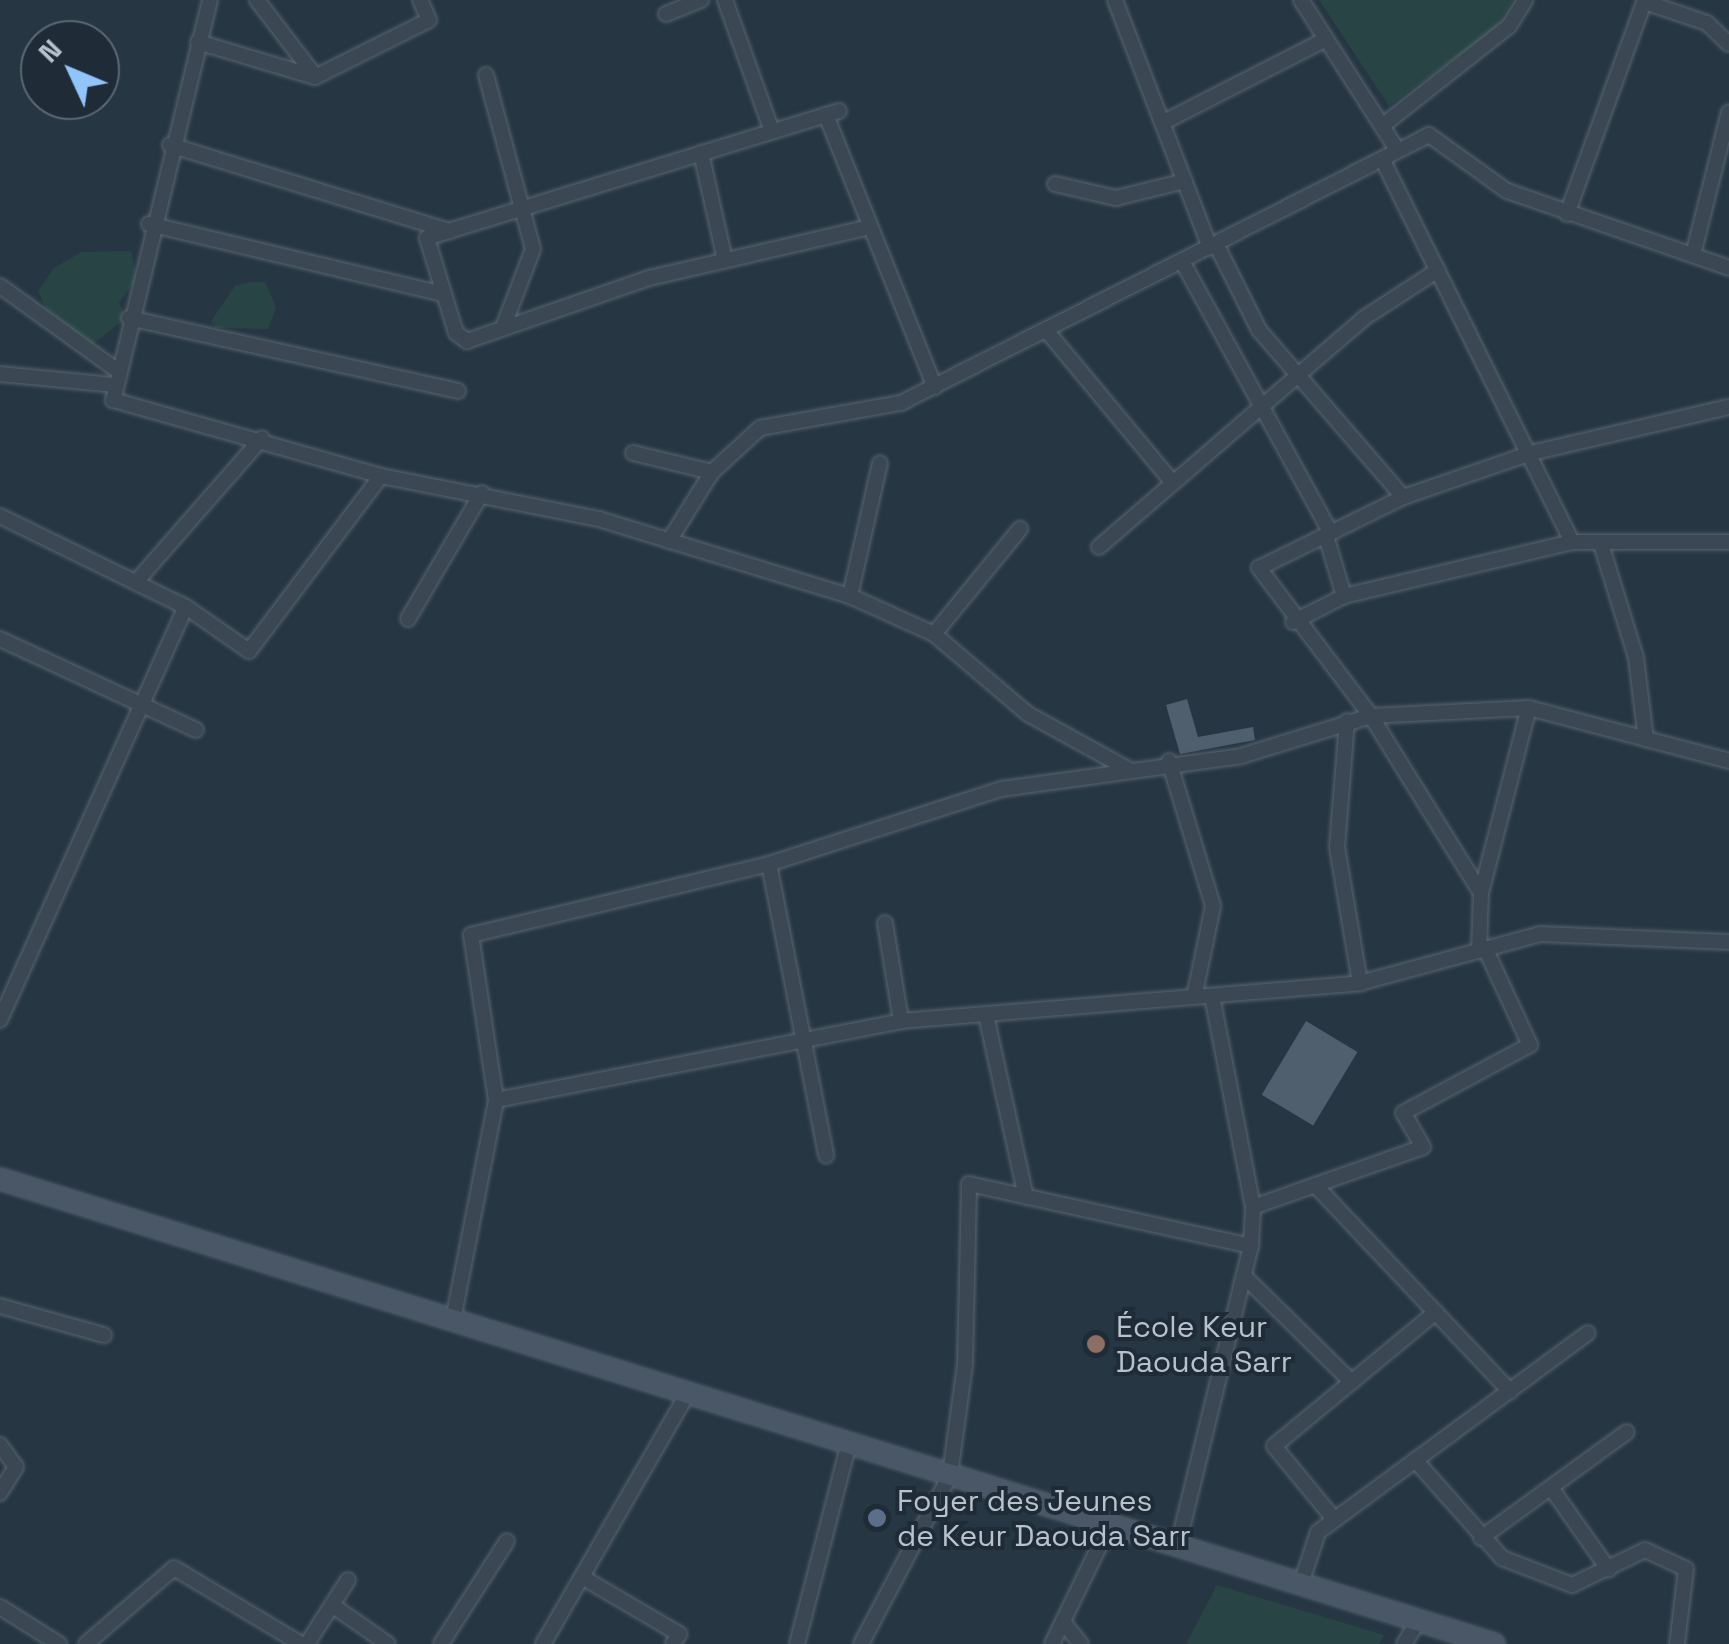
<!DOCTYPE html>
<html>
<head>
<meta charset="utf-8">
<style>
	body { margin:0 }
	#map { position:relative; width:1729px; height:1644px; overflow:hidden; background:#263643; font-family:"Space Grotesk",sans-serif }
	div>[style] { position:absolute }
	.green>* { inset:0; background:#284444 }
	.building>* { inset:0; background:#4f5f6e; transform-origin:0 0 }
	.roads { filter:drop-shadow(0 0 2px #596570) drop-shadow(0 0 2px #596570) }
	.street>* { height:14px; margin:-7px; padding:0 7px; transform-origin:7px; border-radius:7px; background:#3b4753 }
	.secondary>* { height:20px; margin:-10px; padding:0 10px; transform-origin:10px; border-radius:10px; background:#495766 }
	.dots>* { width:28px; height:28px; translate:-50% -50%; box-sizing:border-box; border:5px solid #1f2c38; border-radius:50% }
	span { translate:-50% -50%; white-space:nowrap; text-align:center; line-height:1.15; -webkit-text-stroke:8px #1f2c38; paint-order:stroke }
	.poi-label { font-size:30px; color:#b8c2cc }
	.left { translate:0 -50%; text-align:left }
	.north { position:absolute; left:20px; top:20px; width:100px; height:100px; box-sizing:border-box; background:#1f2c38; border:2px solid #5c6873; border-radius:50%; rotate:314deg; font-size:28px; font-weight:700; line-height:40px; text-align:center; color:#b8c2cc }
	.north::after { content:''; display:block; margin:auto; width:35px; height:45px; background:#90c4fa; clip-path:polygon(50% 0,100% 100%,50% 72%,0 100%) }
</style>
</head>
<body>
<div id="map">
	<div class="green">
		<div style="clip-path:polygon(1319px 0,1513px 0,1495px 29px,1389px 106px)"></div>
		<div style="clip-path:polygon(131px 251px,137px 279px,119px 303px,126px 318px,93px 344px,46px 309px,38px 291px,54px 268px,81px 252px)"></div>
		<div style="clip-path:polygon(249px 282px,265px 282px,276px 307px,268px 329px,215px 328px,211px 321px,235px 286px)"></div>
		<div style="clip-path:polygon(1217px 1585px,1384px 1635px,1379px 1644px,1186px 1644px)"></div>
	</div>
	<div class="building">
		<div style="clip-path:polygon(1187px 699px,1198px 737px,1253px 727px,1255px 740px,1180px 754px,1166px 705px)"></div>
		<div style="left:1306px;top:1021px;width:60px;height:86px;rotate:31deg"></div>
	</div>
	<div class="roads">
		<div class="street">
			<div style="left:210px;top:0;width:412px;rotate:103.6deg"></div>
			<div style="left:113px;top:400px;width:279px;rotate:15.8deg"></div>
			<div style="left:381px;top:476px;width:222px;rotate:11.2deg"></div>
			<div style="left:599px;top:519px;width:263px;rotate:17.1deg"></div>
			<div style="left:850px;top:596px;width:92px;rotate:24.3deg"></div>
			<div style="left:934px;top:634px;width:123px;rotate:40.4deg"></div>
			<div style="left:1028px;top:714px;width:114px;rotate:28.8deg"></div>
			<div style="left:257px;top:0;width:96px;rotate:52.7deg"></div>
			<div style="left:725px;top:0;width:139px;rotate:70.3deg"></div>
			<div style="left:1115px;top:0;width:265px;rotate:69deg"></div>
			<div style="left:1301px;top:0;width:179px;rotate:57.3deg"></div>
			<div style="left:1645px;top:2px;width:65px;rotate:18.7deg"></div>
			<div style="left:1707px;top:23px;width:30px;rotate:44deg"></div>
			<div style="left:666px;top:14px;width:38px;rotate:-22deg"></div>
			<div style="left:198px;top:42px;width:122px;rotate:16.7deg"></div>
			<div style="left:315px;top:77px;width:127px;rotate:-26.6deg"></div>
			<div style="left:429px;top:20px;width:22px;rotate:-114deg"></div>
			<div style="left:486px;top:75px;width:180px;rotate:74.9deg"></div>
			<div style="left:533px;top:249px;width:81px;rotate:110.9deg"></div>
			<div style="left:839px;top:111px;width:431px;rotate:162.9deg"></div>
			<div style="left:427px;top:238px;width:99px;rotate:73deg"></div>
			<div style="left:456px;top:333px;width:14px;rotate:36deg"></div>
			<div style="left:467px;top:341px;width:193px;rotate:-19.1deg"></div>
			<div style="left:649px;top:278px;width:227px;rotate:-13deg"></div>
			<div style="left:826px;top:115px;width:293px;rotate:68.2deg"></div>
			<div style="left:1162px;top:123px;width:184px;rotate:-27.1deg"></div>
			<div style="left:1382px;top:126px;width:162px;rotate:-38.2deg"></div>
			<div style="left:1509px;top:26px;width:31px;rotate:-58deg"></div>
			<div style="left:170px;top:145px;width:293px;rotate:17.1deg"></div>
			<div style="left:701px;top:153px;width:110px;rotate:77.4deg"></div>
			<div style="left:1382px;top:159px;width:428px;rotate:63.6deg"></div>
			<div style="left:1055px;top:184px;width:63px;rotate:12.9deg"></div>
			<div style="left:1116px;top:198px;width:71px;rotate:-13.8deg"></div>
			<div style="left:1567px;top:214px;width:228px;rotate:-70deg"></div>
			<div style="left:149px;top:224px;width:302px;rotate:13.4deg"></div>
			<div style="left:1216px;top:244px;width:96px;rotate:63.4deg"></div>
			<div style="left:1259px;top:330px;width:221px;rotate:49.2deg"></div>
			<div style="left:1693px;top:255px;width:147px;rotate:-75.9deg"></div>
			<div style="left:1182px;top:261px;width:310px;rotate:61.3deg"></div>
			<div style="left:0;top:286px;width:145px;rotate:35.8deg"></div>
			<div style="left:129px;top:318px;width:337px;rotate:12.5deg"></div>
			<div style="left:1046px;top:330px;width:197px;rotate:50.3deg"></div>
			<div style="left:0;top:374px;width:116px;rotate:5.5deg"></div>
			<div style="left:633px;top:453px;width:81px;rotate:13.5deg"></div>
			<div style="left:712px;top:472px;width:65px;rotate:-42.5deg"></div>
			<div style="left:760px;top:428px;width:143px;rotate:-10.1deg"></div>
			<div style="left:901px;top:403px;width:592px;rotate:-26.91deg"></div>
			<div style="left:1429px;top:135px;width:96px;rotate:35.7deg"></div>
			<div style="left:1507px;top:191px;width:235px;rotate:19.1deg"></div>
			<div style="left:0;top:516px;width:207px;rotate:26.1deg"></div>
			<div style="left:186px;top:607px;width:77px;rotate:34.9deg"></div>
			<div style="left:249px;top:651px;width:219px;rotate:-53deg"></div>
			<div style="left:1326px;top:536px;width:63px;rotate:73.3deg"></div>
			<div style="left:669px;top:541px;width:81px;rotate:-58.1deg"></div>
			<div style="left:1601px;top:544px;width:119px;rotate:72.9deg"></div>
			<div style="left:1636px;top:658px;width:82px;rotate:83deg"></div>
			<div style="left:1099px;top:547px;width:350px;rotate:-40.8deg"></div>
			<div style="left:1364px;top:318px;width:88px;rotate:-33deg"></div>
			<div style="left:136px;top:582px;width:191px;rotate:-48.8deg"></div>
			<div style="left:850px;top:596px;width:136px;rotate:-77.3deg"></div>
			<div style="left:408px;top:619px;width:146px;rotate:-59.6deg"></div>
			<div style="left:1293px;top:622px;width:57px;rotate:-27deg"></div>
			<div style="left:1344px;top:596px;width:234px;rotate:-13.3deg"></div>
			<div style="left:1572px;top:542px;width:157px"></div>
			<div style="left:934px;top:634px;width:136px;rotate:-50.7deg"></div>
			<div style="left:0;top:639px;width:216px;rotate:24.9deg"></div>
			<div style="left:1347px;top:721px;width:126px;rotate:94.5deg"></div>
			<div style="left:1337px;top:847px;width:138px;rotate:80.4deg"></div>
			<div style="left:1169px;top:761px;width:152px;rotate:73.1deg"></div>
			<div style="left:1213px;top:906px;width:89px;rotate:101.7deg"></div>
			<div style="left:769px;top:864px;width:297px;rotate:78.9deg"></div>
			<div style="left:1481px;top:893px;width:208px;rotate:-121.9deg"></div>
			<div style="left:1371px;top:716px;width:186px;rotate:-127.1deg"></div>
			<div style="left:1259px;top:568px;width:161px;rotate:-26.2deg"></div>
			<div style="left:1403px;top:497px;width:135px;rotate:-19deg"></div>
			<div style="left:1531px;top:453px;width:203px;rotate:-13.1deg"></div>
			<div style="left:885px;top:923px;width:99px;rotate:80.7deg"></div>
			<div style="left:1479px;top:950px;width:57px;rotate:-88deg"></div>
			<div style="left:1481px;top:893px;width:191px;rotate:-75.5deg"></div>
			<div style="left:986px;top:1015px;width:186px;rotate:77.6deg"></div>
			<div style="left:0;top:1020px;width:453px;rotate:-65.8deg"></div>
			<div style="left:496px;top:1100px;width:413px;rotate:-11deg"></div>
			<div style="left:901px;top:1021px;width:461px;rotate:-4.7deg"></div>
			<div style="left:1360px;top:983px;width:187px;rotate:-15.2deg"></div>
			<div style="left:1540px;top:934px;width:189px;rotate:2.4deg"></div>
			<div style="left:1315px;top:1185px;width:284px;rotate:46.6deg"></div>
			<div style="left:1253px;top:1207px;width:180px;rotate:-19.4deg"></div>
			<div style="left:1423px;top:1147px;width:39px;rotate:-120deg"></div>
			<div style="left:1403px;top:1113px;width:144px;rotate:-28.2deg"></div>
			<div style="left:1530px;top:1045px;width:107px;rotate:-114.9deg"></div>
			<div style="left:1245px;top:1277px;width:150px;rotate:44.5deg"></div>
			<div style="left:0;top:1306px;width:108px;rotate:15.6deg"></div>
			<div style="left:453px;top:1320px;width:224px;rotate:-78.9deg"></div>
			<div style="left:496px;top:1100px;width:167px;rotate:-98.6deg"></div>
			<div style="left:471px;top:935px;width:306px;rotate:-13.4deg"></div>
			<div style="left:769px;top:864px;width:244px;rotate:-17.9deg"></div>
			<div style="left:1001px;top:789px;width:242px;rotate:-7.8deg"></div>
			<div style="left:1241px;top:756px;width:136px;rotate:-17.1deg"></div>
			<div style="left:1371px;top:716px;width:158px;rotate:-2.9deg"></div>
			<div style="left:1529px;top:708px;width:207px;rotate:14.8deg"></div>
			<div style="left:0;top:1445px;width:27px;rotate:54deg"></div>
			<div style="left:16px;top:1467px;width:31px;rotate:122deg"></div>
			<div style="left:1415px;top:1460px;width:131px;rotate:48.4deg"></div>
			<div style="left:1502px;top:1558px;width:75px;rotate:21.1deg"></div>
			<div style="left:1572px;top:1585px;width:81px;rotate:-25.6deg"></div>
			<div style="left:1645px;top:1550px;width:45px;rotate:24.9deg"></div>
			<div style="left:1686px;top:1569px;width:76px;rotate:96.8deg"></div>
			<div style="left:1551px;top:1488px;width:100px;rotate:54.7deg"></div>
			<div style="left:1334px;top:1519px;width:94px;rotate:-129.4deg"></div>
			<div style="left:1274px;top:1446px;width:210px;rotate:-39.6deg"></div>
			<div style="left:1481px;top:1538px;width:180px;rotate:-36deg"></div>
			<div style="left:1178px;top:1545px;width:308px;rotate:-76.3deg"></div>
			<div style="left:1251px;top:1246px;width:39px;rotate:-87deg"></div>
			<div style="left:1253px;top:1207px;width:214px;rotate:-101deg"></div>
			<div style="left:582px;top:1577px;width:113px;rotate:30.4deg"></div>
			<div style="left:679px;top:1634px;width:12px;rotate:121deg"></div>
			<div style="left:1301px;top:1584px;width:55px;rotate:-71.9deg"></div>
			<div style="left:1318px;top:1532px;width:335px;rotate:-36.4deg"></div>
			<div style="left:332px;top:1605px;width:68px;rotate:34.9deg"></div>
			<div style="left:0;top:1607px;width:70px;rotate:32.1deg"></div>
			<div style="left:1063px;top:1622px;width:28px;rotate:51deg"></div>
			<div style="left:86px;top:1644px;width:116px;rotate:-40.8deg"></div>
			<div style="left:174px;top:1568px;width:148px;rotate:30.9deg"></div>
			<div style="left:307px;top:1644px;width:76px;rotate:-57.4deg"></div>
			<div style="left:441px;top:1644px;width:122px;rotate:-57.3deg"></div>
			<div style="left:543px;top:1644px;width:290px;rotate:-60deg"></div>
			<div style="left:797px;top:1644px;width:208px;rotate:-75.5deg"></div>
			<div style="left:861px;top:1644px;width:191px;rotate:-62.2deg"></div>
			<div style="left:950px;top:1475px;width:112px;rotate:-82.3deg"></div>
			<div style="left:965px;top:1364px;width:180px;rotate:-88.7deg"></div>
			<div style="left:969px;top:1184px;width:289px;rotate:12.4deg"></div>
			<div style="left:1052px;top:1644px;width:133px;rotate:-64.2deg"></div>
			<div style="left:1404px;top:1644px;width:28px;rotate:-58deg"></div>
		</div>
		<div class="secondary">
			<div style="left:0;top:1179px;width:1565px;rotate:17.29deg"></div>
		</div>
	</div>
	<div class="dots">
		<div style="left:1096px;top:1344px;background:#8d6e63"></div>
		<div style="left:877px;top:1518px;background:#5c6f8a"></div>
	</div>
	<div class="poi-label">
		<span class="left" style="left:1116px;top:1344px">École Keur<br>Daouda Sarr</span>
		<span class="left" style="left:897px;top:1518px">Foyer des Jeunes<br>de Keur Daouda Sarr</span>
	</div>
	<div class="north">N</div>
</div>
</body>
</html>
